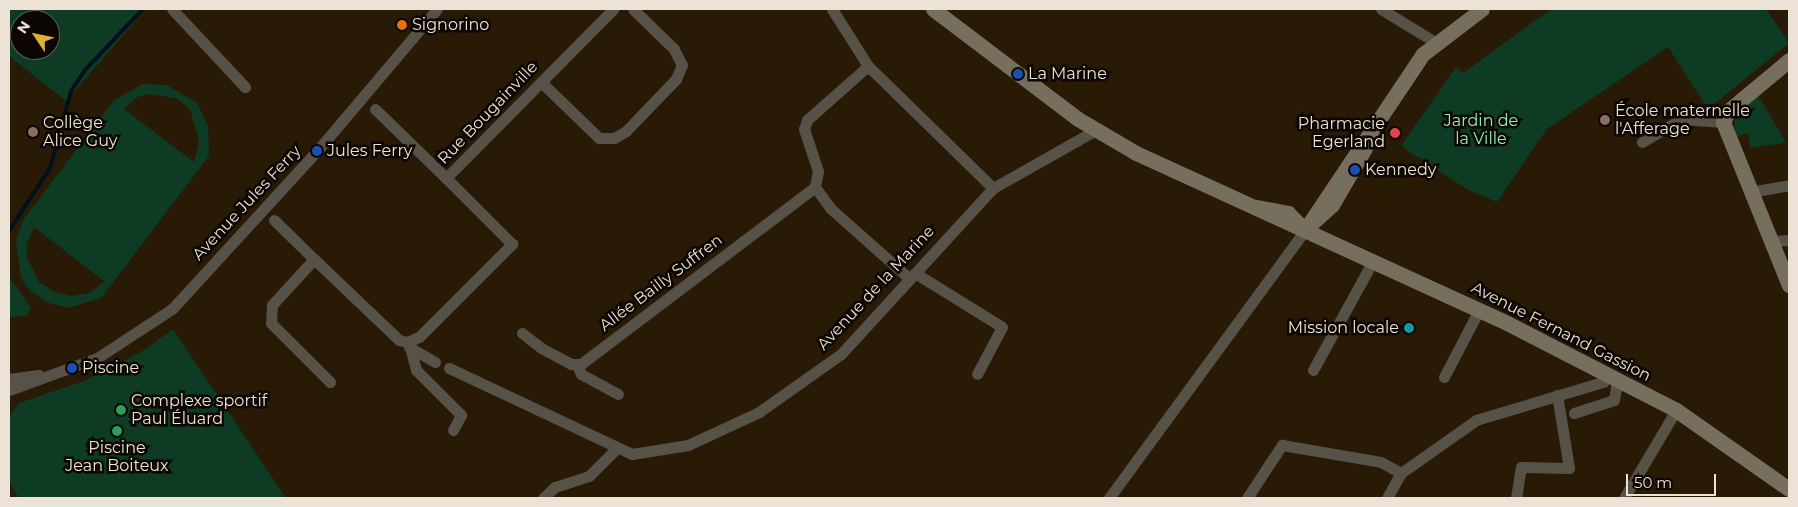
<!DOCTYPE html>
<html>
<head>
<meta charset="utf-8">
<style>
	body { margin:0 }
	#map { position:relative; width:1798px; height:507px; overflow:hidden; background:#291a06; font-family:Montserrat,sans-serif }
	div>[style] { position:absolute }
	.green>* { inset:0; background:#0d3b23 }
	.stream>* { height:4px; margin:-2px; padding:0 2px; transform-origin:2px; border-radius:2px; background:#00101d }
	.street>* { height:11px; margin:-5.5px; padding:0 5.5px; transform-origin:5.5px; border-radius:5.5px; background:#575247 }
	.secondary>* { height:15px; margin:-7.5px; padding:0 7.5px; transform-origin:7.5px; border-radius:7.5px; background:#776f5e }
	.dots>* { width:14px; height:14px; translate:-50% -50%; box-sizing:border-box; border:2px solid #0c0602; border-radius:50% }
	span { translate:-50% -50%; white-space:nowrap; text-align:center; line-height:1.15; -webkit-text-stroke:5px #0c0602; paint-order:stroke }
	.poi-label { font-size:16px; color:#ece2d5 }
	.left { translate:0 -50%; text-align:left }
	.right { translate:-100% -50%; text-align:right }
	.street-label { font-size:16px; color:#ece2d5 }
	.park-label { font-size:16px; color:#8cf1b4 }
	.frame { position:absolute; inset:0; border:10px solid #ece2d5; pointer-events:none }
	.north { position:absolute; left:10px; top:10px; width:50px; height:50px; box-sizing:border-box; background:#0c0602; border:1px solid #665e56; border-radius:50%; rotate:304deg; font-size:14px; font-weight:700; line-height:20px; text-align:center; color:#ece2d5 }
	.north::after { content:''; display:block; margin:auto; width:18px; height:22px; background:#e3ae35; clip-path:polygon(50% 0,100% 100%,50% 72%,0 100%) }
	.scale { position:absolute; left:1626px; top:474px; width:90px; height:22px; box-sizing:border-box; border:2px solid #ece2d5; border-top:0; padding-left:6px; font-size:15px; line-height:18px; white-space:nowrap; color:#ece2d5; -webkit-text-stroke:4px #0c0602; paint-order:stroke }
</style>
</head>
<body>
<div id="map">
	<div class="green">
		<div style="clip-path:polygon(evenodd,9px 9px,144px 9px,145px 10px,66px 101px,9px 56px,9px 9px,20px 20px,50px 20px,50px 50px,20px 50px,20px 20px)"></div>
		<div style="clip-path:polygon(1551px 9px,1766px 9px,1789px 43px,1708px 109px,1668px 47px,1547px 129px,1497px 202px,1468px 190px,1401px 146px,1456px 67px,1463px 73px)"></div>
		<div style="clip-path:polygon(evenodd,143px 84px,167px 85px,197px 103px,208px 126px,209px 156px,101px 298px,69px 308px,49px 303px,30px 291px,21px 278px,16px 241px,23px 220px,114px 100px,143px 84px,149px 94px,176px 98px,190px 109px,199px 141px,194px 162px,124px 109px,137px 97px,149px 94px,143px 84px,34px 227px,104px 281px,105px 281px,89px 293px,72px 296px,55px 292px,39px 282px,27px 257px,27px 243px,34px 227px)"></div>
		<div style="clip-path:polygon(1757px 94px,1773px 120px,1786px 143px,1750px 148px,1748px 133px,1735px 137px,1734px 114px)"></div>
		<div style="clip-path:polygon(10px 278px,31px 308px,27px 316px,9px 317px)"></div>
		<div style="clip-path:polygon(173px 329px,286px 498px,19px 498px,9px 482px,9px 417px,19px 403px,84px 381px,141px 352px)"></div>
	</div>
	<div class="stream">
		<div style="left:9px;top:231px;width:75px;rotate:-56.9deg"></div>
		<div style="left:50px;top:168px;width:80px;rotate:-74.7deg"></div>
		<div style="left:71px;top:91px;width:27px;rotate:-56deg"></div>
		<div style="left:86px;top:69px;width:83px;rotate:-46.5deg"></div>
	</div>
	<div class="street">
		<div style="left:172px;top:9px;width:107px;rotate:46.9deg"></div>
		<div style="left:832px;top:9px;width:67px;rotate:57.7deg"></div>
		<div style="left:868px;top:66px;width:175px;rotate:44.3deg"></div>
		<div style="left:1381px;top:9px;width:63px;rotate:31.4deg"></div>
		<div style="left:868px;top:66px;width:81px;rotate:138.5deg"></div>
		<div style="left:807px;top:120px;width:9px;rotate:108deg"></div>
		<div style="left:804px;top:129px;width:44px;rotate:71.6deg"></div>
		<div style="left:818px;top:171px;width:16px;rotate:101deg"></div>
		<div style="left:815px;top:187px;width:26px;rotate:54deg"></div>
		<div style="left:830px;top:208px;width:107px;rotate:41.6deg"></div>
		<div style="left:541px;top:82px;width:81px;rotate:44deg"></div>
		<div style="left:599px;top:138px;width:15px"></div>
		<div style="left:614px;top:138px;width:14px;rotate:-30deg"></div>
		<div style="left:626px;top:131px;width:72px;rotate:-46.1deg"></div>
		<div style="left:676px;top:79px;width:15px;rotate:-67deg"></div>
		<div style="left:682px;top:65px;width:18px;rotate:-117deg"></div>
		<div style="left:674px;top:49px;width:57px;rotate:-135.7deg"></div>
		<div style="left:375px;top:109px;width:99px;rotate:44.2deg"></div>
		<div style="left:1642px;top:142px;width:45px;rotate:-30.5deg"></div>
		<div style="left:1681px;top:119px;width:42px;rotate:4.1deg"></div>
		<div style="left:1750px;top:192px;width:40px;rotate:-10deg"></div>
		<div style="left:274px;top:220px;width:56px;rotate:44.3deg"></div>
		<div style="left:1771px;top:241px;width:18px;rotate:-3deg"></div>
		<div style="left:915px;top:273px;width:102px;rotate:31.8deg"></div>
		<div style="left:1002px;top:327px;width:53px;rotate:118deg"></div>
		<div style="left:522px;top:333px;width:24px;rotate:38deg"></div>
		<div style="left:541px;top:348px;width:34px;rotate:28deg"></div>
		<div style="left:571px;top:364px;width:10px"></div>
		<div style="left:581px;top:364px;width:293px;rotate:-37.1deg"></div>
		<div style="left:409px;top:347px;width:30px;rotate:30deg"></div>
		<div style="left:411px;top:351px;width:20px;rotate:75deg"></div>
		<div style="left:416px;top:370px;width:64px;rotate:45deg"></div>
		<div style="left:461px;top:415px;width:17px;rotate:118deg"></div>
		<div style="left:577px;top:365px;width:10px;rotate:66deg"></div>
		<div style="left:581px;top:374px;width:42px;rotate:28.4deg"></div>
		<div style="left:449px;top:368px;width:202px;rotate:25.2deg"></div>
		<div style="left:632px;top:454px;width:57px;rotate:-9.1deg"></div>
		<div style="left:688px;top:445px;width:78px;rotate:-24.9deg"></div>
		<div style="left:759px;top:412px;width:100px;rotate:-35.3deg"></div>
		<div style="left:841px;top:354px;width:225px;rotate:-47.5deg"></div>
		<div style="left:993px;top:188px;width:118px;rotate:-29.4deg"></div>
		<div style="left:1313px;top:370px;width:124px;rotate:-61.2deg"></div>
		<div style="left:1444px;top:377px;width:76px;rotate:-62.4deg"></div>
		<div style="left:9px;top:379px;width:30px;rotate:-8deg"></div>
		<div style="left:330px;top:382px;width:83px;rotate:-135deg"></div>
		<div style="left:271px;top:323px;width:18px;rotate:-87deg"></div>
		<div style="left:272px;top:305px;width:62px;rotate:-47.6deg"></div>
		<div style="left:314px;top:259px;width:117px;rotate:43.6deg"></div>
		<div style="left:399px;top:340px;width:8px;rotate:14deg"></div>
		<div style="left:407px;top:342px;width:13px;rotate:-23deg"></div>
		<div style="left:419px;top:337px;width:132px;rotate:-45deg"></div>
		<div style="left:512px;top:244px;width:93px;rotate:-135deg"></div>
		<div style="left:446px;top:178px;width:238px;rotate:-45.3deg"></div>
		<div style="left:9px;top:390px;width:94px;rotate:-20deg"></div>
		<div style="left:97px;top:358px;width:90px;rotate:-33.2deg"></div>
		<div style="left:172px;top:309px;width:214px;rotate:-47.5deg"></div>
		<div style="left:317px;top:151px;width:186px;rotate:-49.8deg"></div>
		<div style="left:1574px;top:413px;width:42px;rotate:-18deg"></div>
		<div style="left:1614px;top:400px;width:19px;rotate:-81deg"></div>
		<div style="left:1401px;top:473px;width:92px;rotate:-35.2deg"></div>
		<div style="left:1476px;top:420px;width:133px;rotate:-16.7deg"></div>
		<div style="left:1603px;top:382px;width:7px;rotate:-56deg"></div>
		<div style="left:543px;top:498px;width:16px;rotate:-43deg"></div>
		<div style="left:555px;top:487px;width:36px;rotate:-18deg"></div>
		<div style="left:589px;top:476px;width:40px;rotate:-45deg"></div>
		<div style="left:1109px;top:498px;width:332px;rotate:-53.8deg"></div>
		<div style="left:1247px;top:498px;width:64px;rotate:-56.6deg"></div>
		<div style="left:1282px;top:445px;width:100px;rotate:9.7deg"></div>
		<div style="left:1381px;top:462px;width:23px;rotate:29deg"></div>
		<div style="left:1387px;top:498px;width:29px;rotate:-61deg"></div>
		<div style="left:1516px;top:498px;width:31px;rotate:-81deg"></div>
		<div style="left:1521px;top:467px;width:48px;rotate:1.2deg"></div>
		<div style="left:1569px;top:468px;width:74px;rotate:-99.3deg"></div>
		<div style="left:1624px;top:498px;width:102px;rotate:-59.4deg"></div>
	</div>
	<div class="secondary">
		<div style="left:933px;top:9px;width:182px;rotate:37.2deg"></div>
		<div style="left:1078px;top:119px;width:67px;rotate:30.4deg"></div>
		<div style="left:1136px;top:153px;width:408px;rotate:24.6deg"></div>
		<div style="left:1507px;top:323px;width:190px;rotate:27.2deg"></div>
		<div style="left:1676px;top:410px;width:138px;rotate:35deg"></div>
		<div style="left:1789px;top:60px;width:80px;rotate:140.1deg"></div>
		<div style="left:1728px;top:111px;width:12px;rotate:114deg"></div>
		<div style="left:1723px;top:122px;width:176px;rotate:68deg"></div>
		<div style="left:1257px;top:207px;width:32px;rotate:11deg"></div>
		<div style="left:1288px;top:213px;width:24px;rotate:45deg"></div>
		<div style="left:1311px;top:224px;width:28px;rotate:-42deg"></div>
		<div style="left:1332px;top:205px;width:66px;rotate:-59.9deg"></div>
		<div style="left:1305px;top:230px;width:212px;rotate:-56.2deg"></div>
		<div style="left:1423px;top:54px;width:74px;rotate:-37.3deg"></div>
	</div>
	<div class="dots">
		<div style="left:402px;top:25px;background:#e8710a"></div>
		<div style="left:1018px;top:74px;background:#1a4fb4"></div>
		<div style="left:1605px;top:120px;background:#8d6e63"></div>
		<div style="left:33px;top:132px;background:#8d6e63"></div>
		<div style="left:1395px;top:133px;background:#e0444e"></div>
		<div style="left:317px;top:151px;background:#1a4fb4"></div>
		<div style="left:1355px;top:170px;background:#1a4fb4"></div>
		<div style="left:1409px;top:328px;background:#0f9aa8"></div>
		<div style="left:72px;top:368px;background:#1a4fb4"></div>
		<div style="left:121px;top:410px;background:#2e9e5b"></div>
		<div style="left:117px;top:431px;background:#2e9e5b"></div>
	</div>
	<div class="poi-label">
		<span class="left" style="left:412px;top:25px">Signorino</span>
		<span class="left" style="left:1028px;top:74px">La Marine</span>
		<span class="left" style="left:1615px;top:120px">École maternelle<br>l'Afferage</span>
		<span class="left" style="left:43px;top:132px">Collège<br>Alice Guy</span>
		<span class="right" style="left:1385px;top:133px">Pharmacie<br>Egerland</span>
		<span class="left" style="left:327px;top:151px">Jules Ferry</span>
		<span class="left" style="left:1365px;top:170px">Kennedy</span>
		<span class="right" style="left:1399px;top:328px">Mission locale</span>
		<span class="left" style="left:82px;top:368px">Piscine</span>
		<span class="left" style="left:131px;top:410px">Complexe sportif<br>Paul Éluard</span>
		<span style="left:117px;top:457px">Piscine<br>Jean Boiteux</span>
	</div>
	<div class="street-label">
		<span style="left:488px;top:113px;rotate:-46deg">Rue Bougainville</span>
		<span style="left:247px;top:203px;rotate:-47deg">Avenue Jules Ferry</span>
		<span style="left:661px;top:283px;rotate:-37deg">Allée Bailly Suffren</span>
		<span style="left:876px;top:288px;rotate:-47deg">Avenue de la Marine</span>
		<span style="left:1561px;top:332px;rotate:27deg">Avenue Fernand Gassion</span>
	</div>
	<div class="park-label">
		<span style="left:1481px;top:130px">Jardin de<br>la Ville</span>
	</div>
	<div class="frame"></div>
	<div class="north">N</div>
	<div class="scale">50 m</div>
</div>
</body>
</html>
